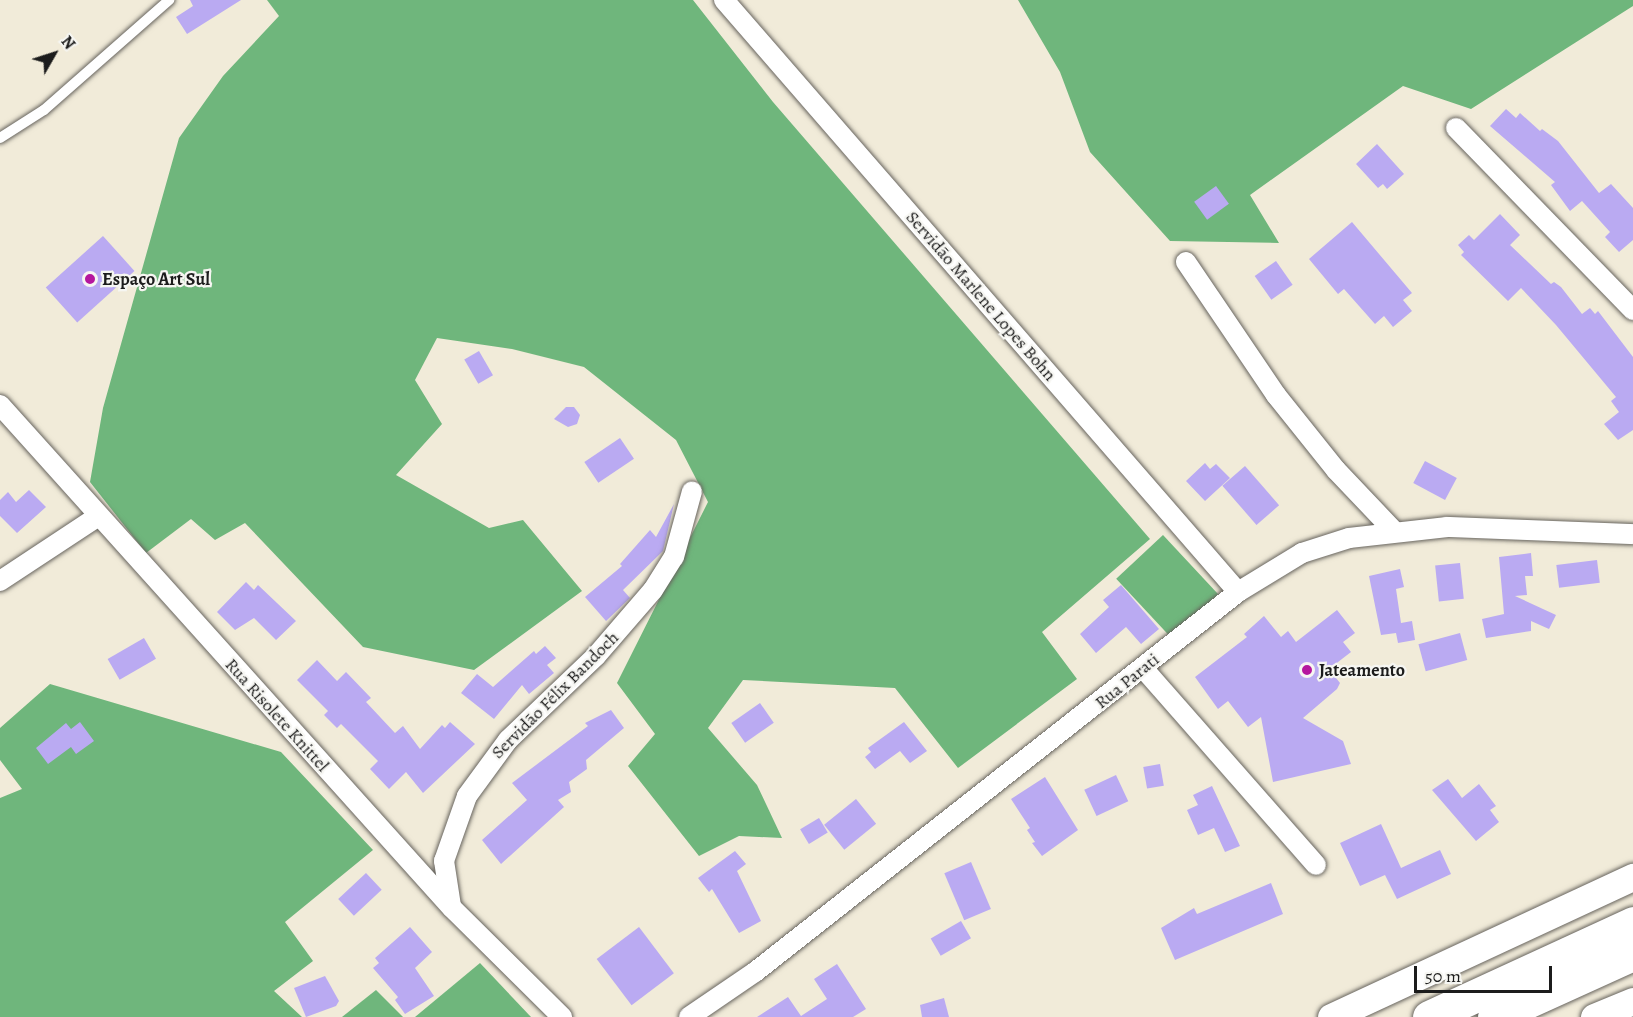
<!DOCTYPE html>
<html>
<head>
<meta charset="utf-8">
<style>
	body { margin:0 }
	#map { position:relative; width:1633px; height:1017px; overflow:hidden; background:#f1ebd9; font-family:Alegreya,serif }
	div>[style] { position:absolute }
	.forest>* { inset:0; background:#6fb67c; transform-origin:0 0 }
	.building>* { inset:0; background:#baaaf2; transform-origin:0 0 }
	.roads { filter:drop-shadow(0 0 2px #67645e) drop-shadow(0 0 2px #67645e) }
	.lane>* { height:10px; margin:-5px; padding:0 5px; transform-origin:5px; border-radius:5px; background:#fff }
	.street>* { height:20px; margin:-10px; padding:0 10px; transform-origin:10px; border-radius:10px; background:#fff }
	.secondary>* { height:27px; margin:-13.5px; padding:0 13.5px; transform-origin:13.5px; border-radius:13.5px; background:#fff }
	.highway>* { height:33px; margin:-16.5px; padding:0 16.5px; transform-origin:16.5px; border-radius:16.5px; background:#fff }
	.dots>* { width:16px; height:16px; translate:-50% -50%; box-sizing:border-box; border:3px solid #f6f6f2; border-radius:50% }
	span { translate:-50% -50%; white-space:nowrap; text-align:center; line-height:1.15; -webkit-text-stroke:4.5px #f6f6f2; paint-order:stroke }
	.poi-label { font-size:18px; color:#1c1c1c; font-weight:700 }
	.left { translate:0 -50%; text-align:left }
	.street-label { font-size:18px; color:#1c1c1c }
	.north { position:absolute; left:24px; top:24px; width:60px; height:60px; -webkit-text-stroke:4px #f6f6f2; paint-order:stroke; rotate:51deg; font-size:16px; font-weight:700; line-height:24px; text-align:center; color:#1c1c1c }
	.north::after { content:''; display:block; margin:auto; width:21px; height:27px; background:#1c1c1c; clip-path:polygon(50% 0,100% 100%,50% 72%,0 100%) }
	.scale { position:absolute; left:1414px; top:966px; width:138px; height:27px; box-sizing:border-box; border:3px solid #1c1c1c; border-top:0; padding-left:8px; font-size:18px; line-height:21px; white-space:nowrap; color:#1c1c1c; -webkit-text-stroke:4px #f6f6f2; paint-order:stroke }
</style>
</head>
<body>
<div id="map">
	<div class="forest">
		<div style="clip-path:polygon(267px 0,693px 0,773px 102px,1150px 539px,1042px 632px,1077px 679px,958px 768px,895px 688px,743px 680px,708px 728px,757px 785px,782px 838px,739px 836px,699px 856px,628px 766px,655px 734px,617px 683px,708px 502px,676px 440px,584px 367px,512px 349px,437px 338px,415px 380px,442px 424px,396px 475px,489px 528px,523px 520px,582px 591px,474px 670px,363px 647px,245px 523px,215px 540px,191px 519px,146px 553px,90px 482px,103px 408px,179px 138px,223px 76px,279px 16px)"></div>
		<div style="clip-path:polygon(1018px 0,1633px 0,1633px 6px,1471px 109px,1403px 86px,1250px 195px,1279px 243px,1170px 241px,1090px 152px,1060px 72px)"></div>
		<div style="left:1163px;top:535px;width:81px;height:64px;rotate:47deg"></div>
		<div style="clip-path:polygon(50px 684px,281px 752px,373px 850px,285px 922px,313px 961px,274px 991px,302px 1017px,0 1017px,0 798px,22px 789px,0 760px,0 728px)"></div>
		<div style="clip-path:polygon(480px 963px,531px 1017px,415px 1017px)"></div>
		<div style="clip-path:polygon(376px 990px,403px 1017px,342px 1017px)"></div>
	</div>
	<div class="building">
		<div style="clip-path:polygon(190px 0,241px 0,187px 34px,176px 17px,193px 6px)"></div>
		<div style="clip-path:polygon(1506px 109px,1516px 118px,1520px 113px,1540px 131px,1542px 129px,1558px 141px,1599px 193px,1611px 184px,1633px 208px,1633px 240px,1619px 252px,1605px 237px,1610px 232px,1582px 201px,1570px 211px,1551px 185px,1555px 182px,1490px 126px)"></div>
		<div style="clip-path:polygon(1377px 144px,1404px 174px,1387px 189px,1383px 184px,1378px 188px,1356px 164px)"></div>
		<div style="left:1216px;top:186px;width:22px;height:27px;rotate:54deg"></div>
		<div style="clip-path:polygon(1500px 214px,1520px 235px,1510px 245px,1551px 284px,1554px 282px,1561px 287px,1582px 314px,1590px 308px,1595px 314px,1598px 311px,1633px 357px,1633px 430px,1618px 440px,1604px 424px,1619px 412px,1611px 401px,1616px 397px,1556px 325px,1521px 288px,1508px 301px,1461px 255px,1464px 252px,1458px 245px,1469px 235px,1474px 240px)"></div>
		<div style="clip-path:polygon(1352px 222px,1412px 293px,1403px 300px,1412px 311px,1393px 327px,1384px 316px,1375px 324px,1344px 289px,1338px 294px,1309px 259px)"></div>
		<div style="left:103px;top:236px;width:47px;height:77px;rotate:48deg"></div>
		<div style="left:1276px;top:261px;width:29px;height:26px;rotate:55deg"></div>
		<div style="left:479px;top:351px;width:28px;height:17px;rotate:60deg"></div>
		<div style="clip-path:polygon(566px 407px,574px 407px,580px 415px,577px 424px,568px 427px,554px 419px)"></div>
		<div style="left:620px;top:438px;width:25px;height:43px;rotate:56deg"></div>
		<div style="left:1425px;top:461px;width:36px;height:25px;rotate:28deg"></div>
		<div style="clip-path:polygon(1205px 463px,1210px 469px,1216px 464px,1230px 478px,1205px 501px,1186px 481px)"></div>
		<div style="left:1245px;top:466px;width:52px;height:30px;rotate:49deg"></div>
		<div style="clip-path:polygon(29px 490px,46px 507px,17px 533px,0 516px,0 500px,8px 492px,16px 502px)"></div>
		<div style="clip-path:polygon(674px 504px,663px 551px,623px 590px,630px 598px,606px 621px,585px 597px,622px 566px,620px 564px,650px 530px,656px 537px)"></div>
		<div style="clip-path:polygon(1531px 553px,1533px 576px,1525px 576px,1527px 595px,1515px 596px,1556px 615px,1549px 629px,1531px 621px,1531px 631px,1486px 638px,1482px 619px,1504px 614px,1499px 557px)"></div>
		<div style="left:1597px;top:560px;width:23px;height:41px;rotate:83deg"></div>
		<div style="left:1460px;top:563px;width:36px;height:25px;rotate:84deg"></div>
		<div style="clip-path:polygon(1400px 569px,1404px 587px,1396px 589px,1401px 623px,1412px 621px,1415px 640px,1398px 643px,1396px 633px,1381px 635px,1369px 576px)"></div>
		<div style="clip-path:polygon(246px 582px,254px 590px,258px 585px,296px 621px,276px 640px,254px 618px,235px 630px,217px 612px)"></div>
		<div style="clip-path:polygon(1121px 585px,1159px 629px,1141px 644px,1126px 627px,1096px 653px,1080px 634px,1109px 607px,1103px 600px)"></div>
		<div style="clip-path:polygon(1337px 610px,1355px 633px,1343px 642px,1351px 652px,1329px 669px,1340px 683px,1337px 689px,1303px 718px,1343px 741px,1351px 764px,1273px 782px,1261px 717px,1248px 727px,1228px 701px,1218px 709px,1195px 677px,1247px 637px,1244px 634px,1264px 616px,1281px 637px,1288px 631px,1296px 642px)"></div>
		<div style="left:1460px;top:633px;width:28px;height:43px;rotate:75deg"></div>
		<div style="left:144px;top:638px;width:24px;height:42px;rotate:60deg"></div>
		<div style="clip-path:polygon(545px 646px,556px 658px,547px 665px,554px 673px,529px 694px,522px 685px,494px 719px,461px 693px,477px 674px,493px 687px,534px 651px,536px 654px)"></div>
		<div style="clip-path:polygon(317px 660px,337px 681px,346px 672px,371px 698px,366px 702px,395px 733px,403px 726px,420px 749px,442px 725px,445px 728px,450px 722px,475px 744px,423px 793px,406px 772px,389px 789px,370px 769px,378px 761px,341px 724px,337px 728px,324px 715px,328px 711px,297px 680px)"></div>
		<div style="left:760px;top:703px;width:24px;height:35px;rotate:55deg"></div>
		<div style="clip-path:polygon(611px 710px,624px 728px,586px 760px,587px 769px,569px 782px,571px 792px,558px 800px,564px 807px,501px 864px,482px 840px,527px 800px,512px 783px,588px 726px,585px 723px)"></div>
		<div style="clip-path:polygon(80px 722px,94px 741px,76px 754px,71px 747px,48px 764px,36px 748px,66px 723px,71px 729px)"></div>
		<div style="clip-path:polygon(904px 722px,927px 751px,910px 763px,900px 751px,875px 769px,865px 757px,871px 752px,868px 748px)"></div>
		<div style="left:1160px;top:764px;width:22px;height:17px;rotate:80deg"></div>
		<div style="left:1116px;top:775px;width:29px;height:35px;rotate:65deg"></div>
		<div style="clip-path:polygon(1045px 777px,1078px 830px,1042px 856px,1032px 843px,1035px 842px,1027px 830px,1030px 828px,1011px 799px)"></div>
		<div style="clip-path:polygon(1448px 779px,1462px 798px,1479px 784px,1496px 806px,1490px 810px,1499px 822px,1476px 841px,1432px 790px)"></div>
		<div style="clip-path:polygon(1212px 786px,1240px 846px,1225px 852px,1214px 828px,1198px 835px,1187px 810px,1198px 805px,1193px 795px)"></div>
		<div style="left:856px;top:799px;width:32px;height:41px;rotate:51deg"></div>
		<div style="left:819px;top:818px;width:17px;height:22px;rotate:59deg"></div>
		<div style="clip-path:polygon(1381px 824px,1401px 868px,1440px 850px,1451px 874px,1397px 899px,1385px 875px,1360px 886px,1340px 843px)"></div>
		<div style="clip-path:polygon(735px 851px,746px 864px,737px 871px,761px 921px,739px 933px,712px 889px,709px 892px,698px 878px)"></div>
		<div style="left:971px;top:862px;width:51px;height:29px;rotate:67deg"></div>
		<div style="left:366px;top:873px;width:23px;height:38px;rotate:47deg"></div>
		<div style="clip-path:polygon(1271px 883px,1283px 914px,1175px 960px,1161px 928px,1194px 908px,1197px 914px)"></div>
		<div style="left:961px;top:921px;width:20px;height:35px;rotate:60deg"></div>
		<div style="clip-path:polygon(410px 927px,432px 952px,415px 968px,434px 996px,405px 1014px,395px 1000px,398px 997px,373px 968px,379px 963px,375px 958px)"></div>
		<div style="left:639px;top:927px;width:58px;height:53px;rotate:53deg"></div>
		<div style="clip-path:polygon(837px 964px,866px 1009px,853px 1017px,757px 1017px,788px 997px,801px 1016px,827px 999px,814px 979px)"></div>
		<div style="clip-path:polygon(325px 976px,339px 1001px,336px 1006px,306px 1017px,294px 988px)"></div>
		<div style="clip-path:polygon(944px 998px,949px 1017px,922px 1017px,920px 1005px)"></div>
	</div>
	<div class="roads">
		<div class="lane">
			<div style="left:0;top:138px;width:52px;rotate:-32.5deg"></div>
			<div style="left:44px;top:110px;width:167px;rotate:-41.3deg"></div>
		</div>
		<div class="street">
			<div style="left:724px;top:0;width:784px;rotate:49.03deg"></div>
			<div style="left:1456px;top:128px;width:254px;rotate:45.8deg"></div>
			<div style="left:1186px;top:262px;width:161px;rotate:55.9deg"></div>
			<div style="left:1276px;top:395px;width:96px;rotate:51.3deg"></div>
			<div style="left:1336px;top:470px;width:83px;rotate:46.5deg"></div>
			<div style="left:0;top:405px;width:676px;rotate:48.06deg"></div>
			<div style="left:452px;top:908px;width:155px;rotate:44.7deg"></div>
			<div style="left:0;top:581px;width:116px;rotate:-33.4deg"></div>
			<div style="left:1143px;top:668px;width:262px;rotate:48.7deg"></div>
			<div style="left:451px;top:906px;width:46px;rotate:-98.8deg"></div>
			<div style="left:444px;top:861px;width:69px;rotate:-70.5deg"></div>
			<div style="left:467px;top:796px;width:69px;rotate:-53.8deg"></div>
			<div style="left:508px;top:740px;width:122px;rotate:-43.7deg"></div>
			<div style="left:596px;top:656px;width:87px;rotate:-49.2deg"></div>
			<div style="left:653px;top:590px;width:39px;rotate:-58deg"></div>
			<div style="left:674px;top:557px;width:68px;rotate:-74.7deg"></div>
			<div style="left:689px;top:1017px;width:80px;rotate:-34.3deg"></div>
			<div style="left:755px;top:972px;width:615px;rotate:-38.19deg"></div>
			<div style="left:1238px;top:592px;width:75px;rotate:-31.4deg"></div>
			<div style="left:1302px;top:553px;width:49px;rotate:-17.7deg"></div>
			<div style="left:1349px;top:538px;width:99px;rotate:-6.4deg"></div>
			<div style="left:1447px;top:527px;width:186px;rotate:2.2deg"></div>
		</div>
		<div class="secondary">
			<div style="left:1331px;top:1017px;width:333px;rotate:-24.9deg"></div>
			<div style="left:1594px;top:1017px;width:42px;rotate:-22.3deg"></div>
		</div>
		<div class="highway">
			<div style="left:1429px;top:1017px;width:225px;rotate:-24.7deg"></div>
			<div style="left:1494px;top:1017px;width:153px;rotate:-24.4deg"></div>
		</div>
	</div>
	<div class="dots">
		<div style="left:90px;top:279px;background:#b5179e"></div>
		<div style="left:1307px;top:670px;background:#b5179e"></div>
	</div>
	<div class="poi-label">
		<span class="left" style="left:102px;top:279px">Espaço Art Sul</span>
		<span class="left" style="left:1319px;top:670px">Jateamento</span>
	</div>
	<div class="street-label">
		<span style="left:981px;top:296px;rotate:49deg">Servidão Marlene Lopes Bohn</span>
		<span style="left:1127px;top:681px;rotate:-39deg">Rua Parati</span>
		<span style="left:555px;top:695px;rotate:-45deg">Servidão Félix Bandoch</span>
		<span style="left:277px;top:715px;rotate:48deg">Rua Risolete Knittel</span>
	</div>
	<div class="north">N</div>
	<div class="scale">50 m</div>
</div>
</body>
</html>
